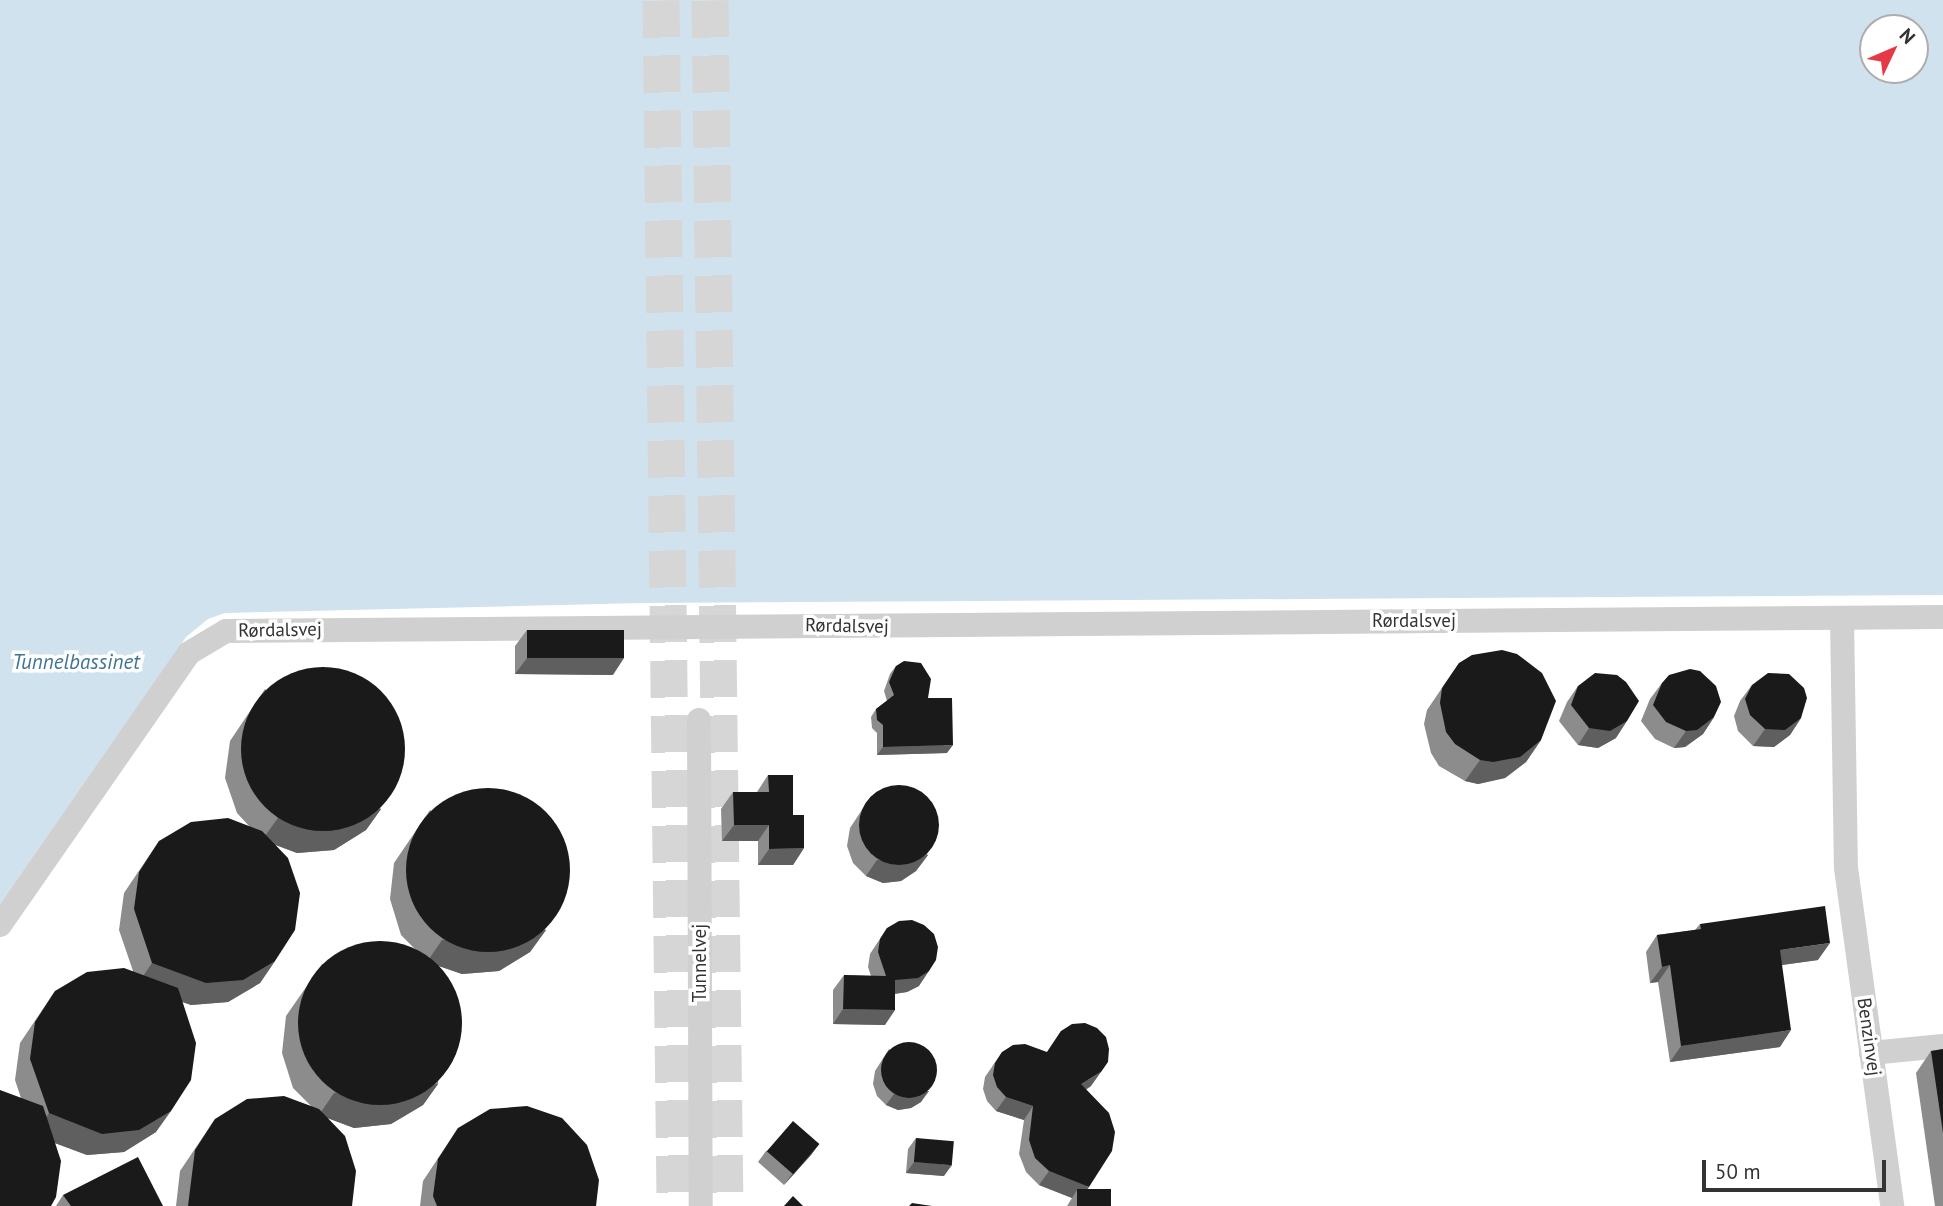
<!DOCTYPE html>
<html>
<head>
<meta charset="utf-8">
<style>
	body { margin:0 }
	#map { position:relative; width:1943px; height:1206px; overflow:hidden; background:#fff; font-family:"PT Sans",sans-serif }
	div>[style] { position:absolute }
	.water>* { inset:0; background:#cfe2ee }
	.highway-tunnel>* { height:37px; margin-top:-18.5px; transform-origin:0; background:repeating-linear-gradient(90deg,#d6d6d6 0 37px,transparent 0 55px) }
	.minor>* { height:24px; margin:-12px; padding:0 12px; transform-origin:12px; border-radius:12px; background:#d0d0d0 }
	.wall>* { inset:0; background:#8c8c8c }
	.shaded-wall>* { inset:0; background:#5f5f5f }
	.building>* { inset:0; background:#1a1a1a; transform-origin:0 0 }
	.round { border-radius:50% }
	span { translate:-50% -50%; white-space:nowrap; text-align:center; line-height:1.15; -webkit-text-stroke:7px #fff; paint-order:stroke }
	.street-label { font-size:19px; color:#333 }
	.water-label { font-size:21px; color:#3f7597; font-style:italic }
	.north { position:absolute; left:1859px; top:14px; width:70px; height:70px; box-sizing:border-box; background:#fff; border:2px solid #adadad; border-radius:50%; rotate:46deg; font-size:19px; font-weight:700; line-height:28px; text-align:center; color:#333 }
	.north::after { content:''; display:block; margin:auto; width:24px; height:32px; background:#e63946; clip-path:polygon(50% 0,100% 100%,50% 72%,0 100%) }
	.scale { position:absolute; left:1702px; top:1160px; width:184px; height:32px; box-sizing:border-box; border:4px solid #333; border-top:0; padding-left:9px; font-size:21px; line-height:24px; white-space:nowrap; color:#333; -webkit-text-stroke:5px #fff; paint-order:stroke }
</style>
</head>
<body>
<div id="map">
	<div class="water">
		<div style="clip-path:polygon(evenodd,0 0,1943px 0,1943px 595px,641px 603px,225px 613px,208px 619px,186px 637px,0 904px,0 0,1873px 28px,1915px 28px,1915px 70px,1873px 70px,1873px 28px)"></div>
	</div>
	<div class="highway-tunnel">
		<div style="left:661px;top:0;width:1206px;rotate:89.33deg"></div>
		<div style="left:710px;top:0;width:1206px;rotate:89.29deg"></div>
	</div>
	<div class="minor">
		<div style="left:1842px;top:618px;width:250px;rotate:89.1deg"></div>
		<div style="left:1846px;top:868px;width:341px;rotate:82.2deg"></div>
		<div style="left:699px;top:720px;width:486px;rotate:89.8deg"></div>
		<div style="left:0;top:925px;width:331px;rotate:-55.2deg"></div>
		<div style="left:189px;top:653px;width:43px;rotate:-30.7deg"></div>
		<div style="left:226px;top:631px;width:1717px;rotate:-0.47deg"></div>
		<div style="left:1871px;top:1053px;width:72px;rotate:-5.6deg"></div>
	</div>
	<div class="wall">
		<div style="clip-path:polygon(527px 630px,613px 675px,515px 674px,515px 646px)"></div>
		<div style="clip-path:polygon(1459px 663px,1541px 740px,1526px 762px,1505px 778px,1478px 784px,1465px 781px,1439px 766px,1431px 753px,1424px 724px,1427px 710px)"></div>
		<div style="clip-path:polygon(896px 666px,928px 698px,947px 753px,877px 755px,877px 733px,872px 728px,871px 717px,876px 709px,887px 701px,884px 691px,890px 674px)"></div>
		<div style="clip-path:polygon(1662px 683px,1714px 717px,1703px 734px,1685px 747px,1674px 748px,1655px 739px,1641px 721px,1650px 699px)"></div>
		<div style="clip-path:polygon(1752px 685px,1801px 718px,1790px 735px,1774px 747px,1753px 746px,1738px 731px,1734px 716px,1740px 701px)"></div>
		<div style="clip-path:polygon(1578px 686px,1616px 738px,1598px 748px,1578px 745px,1559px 721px,1567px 702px)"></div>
		<div style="clip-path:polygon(265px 689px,381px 809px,366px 830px,334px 850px,297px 853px,276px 845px,275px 961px,260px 983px,228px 1002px,191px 1005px,182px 1002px,156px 1132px,124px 1152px,87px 1155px,55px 1143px,21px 1098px,15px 1080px,20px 1043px,55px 991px,133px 971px,119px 930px,124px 893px,159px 841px,249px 826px,237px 813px,225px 778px,230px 741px)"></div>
		<div style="clip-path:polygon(768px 775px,793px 815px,804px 848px,793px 865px,758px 865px,758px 841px,722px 841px,721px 809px,733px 792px,757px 792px)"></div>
		<div style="clip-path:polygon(871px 796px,928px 855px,916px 871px,901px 881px,883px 883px,866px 876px,853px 863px,847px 846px,850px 828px)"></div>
		<div style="clip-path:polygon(430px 810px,546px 930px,530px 952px,499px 971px,462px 974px,436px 965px,438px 1084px,423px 1105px,391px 1124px,354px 1128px,328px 1118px,352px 1206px,176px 1206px,180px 1171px,215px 1119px,311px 1106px,293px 1088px,282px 1053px,286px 1016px,322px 964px,416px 950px,401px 935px,390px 899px,394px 863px)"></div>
		<div style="clip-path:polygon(1700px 924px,1818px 960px,1782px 965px,1780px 1047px,1670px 1062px,1658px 982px,1650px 983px,1646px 952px,1657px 935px,1695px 930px)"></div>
		<div style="clip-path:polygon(887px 928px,919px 986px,907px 992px,895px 994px,885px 1025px,833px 1024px,833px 990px,844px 975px,871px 976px,868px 967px,870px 954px)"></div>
		<div style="clip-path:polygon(1061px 1031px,1091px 1086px,1086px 1090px,1086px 1190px,1111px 1206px,1067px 1206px,1072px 1198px,1039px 1185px,1026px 1172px,1019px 1154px,1024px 1120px,996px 1111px,987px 1101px,983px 1089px,985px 1077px,1002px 1052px,1047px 1052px)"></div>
		<div style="clip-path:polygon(889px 1049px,921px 1102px,911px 1108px,898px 1110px,886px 1105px,877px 1096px,873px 1084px,875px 1071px)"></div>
		<div style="clip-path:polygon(1943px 1049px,1943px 1206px,1935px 1206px,1916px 1073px,1931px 1051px)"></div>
		<div style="clip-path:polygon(458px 1128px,596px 1206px,420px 1206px,423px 1181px)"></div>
		<div style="clip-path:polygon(916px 1138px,944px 1176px,906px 1173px,908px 1149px)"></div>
		<div style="clip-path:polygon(819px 1144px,811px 1155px,784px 1185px,758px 1162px,766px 1151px)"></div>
		<div style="clip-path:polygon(63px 1195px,163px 1206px,56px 1206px)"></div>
	</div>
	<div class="shaded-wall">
		<div style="clip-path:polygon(527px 658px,624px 658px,613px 675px,515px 674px)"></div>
		<div style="clip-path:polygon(1714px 717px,1703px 734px,1685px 747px,1674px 748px,1686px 731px)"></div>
		<div style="clip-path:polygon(1801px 718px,1790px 735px,1774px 747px,1753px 746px,1765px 729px)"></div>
		<div style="clip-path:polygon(1627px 721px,1616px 738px,1598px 748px,1578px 745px,1589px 728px)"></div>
		<div style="clip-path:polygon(1541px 740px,1526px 762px,1505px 778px,1478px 784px,1465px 781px,1480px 760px)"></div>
		<div style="clip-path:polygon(953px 745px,947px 753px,877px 755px,883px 747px)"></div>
		<div style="clip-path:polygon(381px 809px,366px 830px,334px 850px,297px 853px,262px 840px,278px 818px)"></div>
		<div style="clip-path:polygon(734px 825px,769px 825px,758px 841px,722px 841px)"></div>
		<div style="clip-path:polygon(804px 848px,793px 865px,758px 865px,769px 849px)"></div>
		<div style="clip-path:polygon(928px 855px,916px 871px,901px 881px,883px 883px,866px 876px,877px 860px)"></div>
		<div style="clip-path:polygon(546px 930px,530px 952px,499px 971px,462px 974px,427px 962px,442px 940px)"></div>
		<div style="clip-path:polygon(1830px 943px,1818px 960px,1768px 967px,1780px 950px)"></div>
		<div style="clip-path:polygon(275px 961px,260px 983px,228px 1002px,191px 1005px,137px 985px,152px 963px)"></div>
		<div style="clip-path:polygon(1670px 965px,1658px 982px,1650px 983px,1662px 967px)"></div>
		<div style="clip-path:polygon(929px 971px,919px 986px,907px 992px,885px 995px,895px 980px)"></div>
		<div style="clip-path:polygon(843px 1009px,895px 1010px,885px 1025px,833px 1024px)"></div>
		<div style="clip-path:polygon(1791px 1030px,1780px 1047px,1670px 1062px,1681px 1046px)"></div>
		<div style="clip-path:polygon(1101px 1072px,1091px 1086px,1071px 1098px,1081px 1084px)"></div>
		<div style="clip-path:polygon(438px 1084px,423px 1105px,391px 1124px,354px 1128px,319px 1115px,334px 1093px)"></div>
		<div style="clip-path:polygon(929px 1091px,921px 1102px,911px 1108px,898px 1110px,886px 1105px,894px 1094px)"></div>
		<div style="clip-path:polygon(1006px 1097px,1033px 1106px,1024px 1120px,996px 1111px)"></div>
		<div style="clip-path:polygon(171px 1111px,156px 1132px,124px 1152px,87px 1155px,33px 1135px,49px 1113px)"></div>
		<div style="clip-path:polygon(819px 1144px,811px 1155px,784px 1185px,792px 1174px)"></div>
		<div style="clip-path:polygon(914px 1162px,952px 1165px,944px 1176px,906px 1173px)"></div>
		<div style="clip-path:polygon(1049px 1171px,1089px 1187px,1079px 1201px,1077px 1190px,1072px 1198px,1039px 1185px)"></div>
	</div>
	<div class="building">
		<div style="left:527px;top:630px;width:97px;height:28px"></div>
		<div style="clip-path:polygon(1502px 650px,1517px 654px,1542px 673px,1556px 701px,1541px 740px,1520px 757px,1493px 762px,1480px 760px,1455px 744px,1446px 732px,1440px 703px,1442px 688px,1459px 663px,1472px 655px)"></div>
		<div style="clip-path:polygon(904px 661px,921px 663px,931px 679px,928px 698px,952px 698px,953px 745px,883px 747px,883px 725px,877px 720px,876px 709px,894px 695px,889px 682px,896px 666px)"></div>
		<div class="round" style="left:241px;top:667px;width:164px;height:164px"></div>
		<div style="clip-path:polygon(1690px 669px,1700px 671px,1716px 686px,1721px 702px,1714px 717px,1697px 730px,1686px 731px,1666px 722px,1653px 705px,1662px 683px,1669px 675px)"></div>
		<div style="clip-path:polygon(1595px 673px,1617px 675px,1626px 682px,1639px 701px,1627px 721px,1610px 731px,1589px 728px,1571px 705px,1578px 686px)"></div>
		<div style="clip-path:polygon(1768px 673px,1789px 674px,1804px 688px,1807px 698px,1801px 718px,1785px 730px,1765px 729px,1750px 715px,1745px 699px,1752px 685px)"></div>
		<div style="clip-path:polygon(768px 775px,793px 775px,793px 815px,804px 815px,804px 848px,769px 849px,769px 825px,734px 825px,733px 792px,769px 792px)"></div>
		<div class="round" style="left:859px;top:785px;width:80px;height:80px"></div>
		<div class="round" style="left:406px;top:788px;width:164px;height:164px"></div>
		<div style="clip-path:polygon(228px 818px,262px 831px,288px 858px,300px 893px,295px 930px,275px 961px,243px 980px,206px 983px,152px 963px,134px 909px,139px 872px,159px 841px,191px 822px)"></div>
		<div style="clip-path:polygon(1825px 906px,1830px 943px,1780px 950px,1791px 1030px,1681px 1046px,1670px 965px,1662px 967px,1657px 935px,1701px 929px,1700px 924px)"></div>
		<div style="clip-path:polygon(912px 920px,924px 925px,934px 934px,938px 947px,936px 960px,929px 971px,918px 978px,895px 980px,895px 1010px,843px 1009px,844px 975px,886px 976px,878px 952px,880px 939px,887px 928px,899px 921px)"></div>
		<div class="round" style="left:298px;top:941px;width:164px;height:164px"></div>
		<div style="clip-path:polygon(124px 968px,178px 988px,196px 1043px,191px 1080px,171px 1111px,139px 1130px,102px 1134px,49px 1113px,30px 1059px,35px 1022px,55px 991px,87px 972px)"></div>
		<div style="clip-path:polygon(1085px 1023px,1097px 1028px,1106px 1037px,1109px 1049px,1108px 1062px,1101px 1072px,1081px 1084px,1109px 1113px,1115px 1132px,1112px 1151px,1089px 1187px,1049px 1171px,1035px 1158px,1029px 1140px,1033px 1106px,1006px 1097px,997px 1087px,993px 1075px,995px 1063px,1002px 1052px,1013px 1045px,1025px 1044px,1047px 1052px,1061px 1031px,1072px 1024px)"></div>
		<div class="round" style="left:881px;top:1042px;width:56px;height:56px"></div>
		<div style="clip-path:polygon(1943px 1049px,1943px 1133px,1931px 1051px)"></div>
		<div style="clip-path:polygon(0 1090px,43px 1106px,61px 1161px,56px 1197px,51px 1206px,0 1206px)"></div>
		<div style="clip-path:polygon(284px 1096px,319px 1109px,345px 1136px,356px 1171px,352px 1206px,188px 1206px,195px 1150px,215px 1119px,247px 1099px)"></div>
		<div style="clip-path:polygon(527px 1106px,562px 1118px,587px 1145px,599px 1180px,596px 1206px,437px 1206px,433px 1196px,438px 1159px,458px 1128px,490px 1109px)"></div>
		<div style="left:793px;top:1121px;width:35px;height:40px;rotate:41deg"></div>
		<div style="left:916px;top:1138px;width:38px;height:24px;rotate:5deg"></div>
		<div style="clip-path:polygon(138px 1157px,163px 1206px,71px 1206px,63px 1195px)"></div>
		<div style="left:1111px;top:1189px;width:17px;height:34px;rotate:90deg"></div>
		<div style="clip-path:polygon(793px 1196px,803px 1206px,784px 1206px)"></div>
		<div style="clip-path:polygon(912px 1203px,932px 1206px,933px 1206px,909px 1206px)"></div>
	</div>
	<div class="street-label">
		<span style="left:1414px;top:621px">Rørdalsvej</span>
		<span style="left:847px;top:626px;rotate:1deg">Rørdalsvej</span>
		<span style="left:280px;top:630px;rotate:-1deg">Rørdalsvej</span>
		<span style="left:700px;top:963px;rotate:-90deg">Tunnelvej</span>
		<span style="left:1869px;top:1037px;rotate:82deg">Benzinvej</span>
	</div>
	<div class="water-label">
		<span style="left:76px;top:662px">Tunnelbassinet</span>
	</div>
	<div class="north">N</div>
	<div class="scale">50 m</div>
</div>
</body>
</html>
